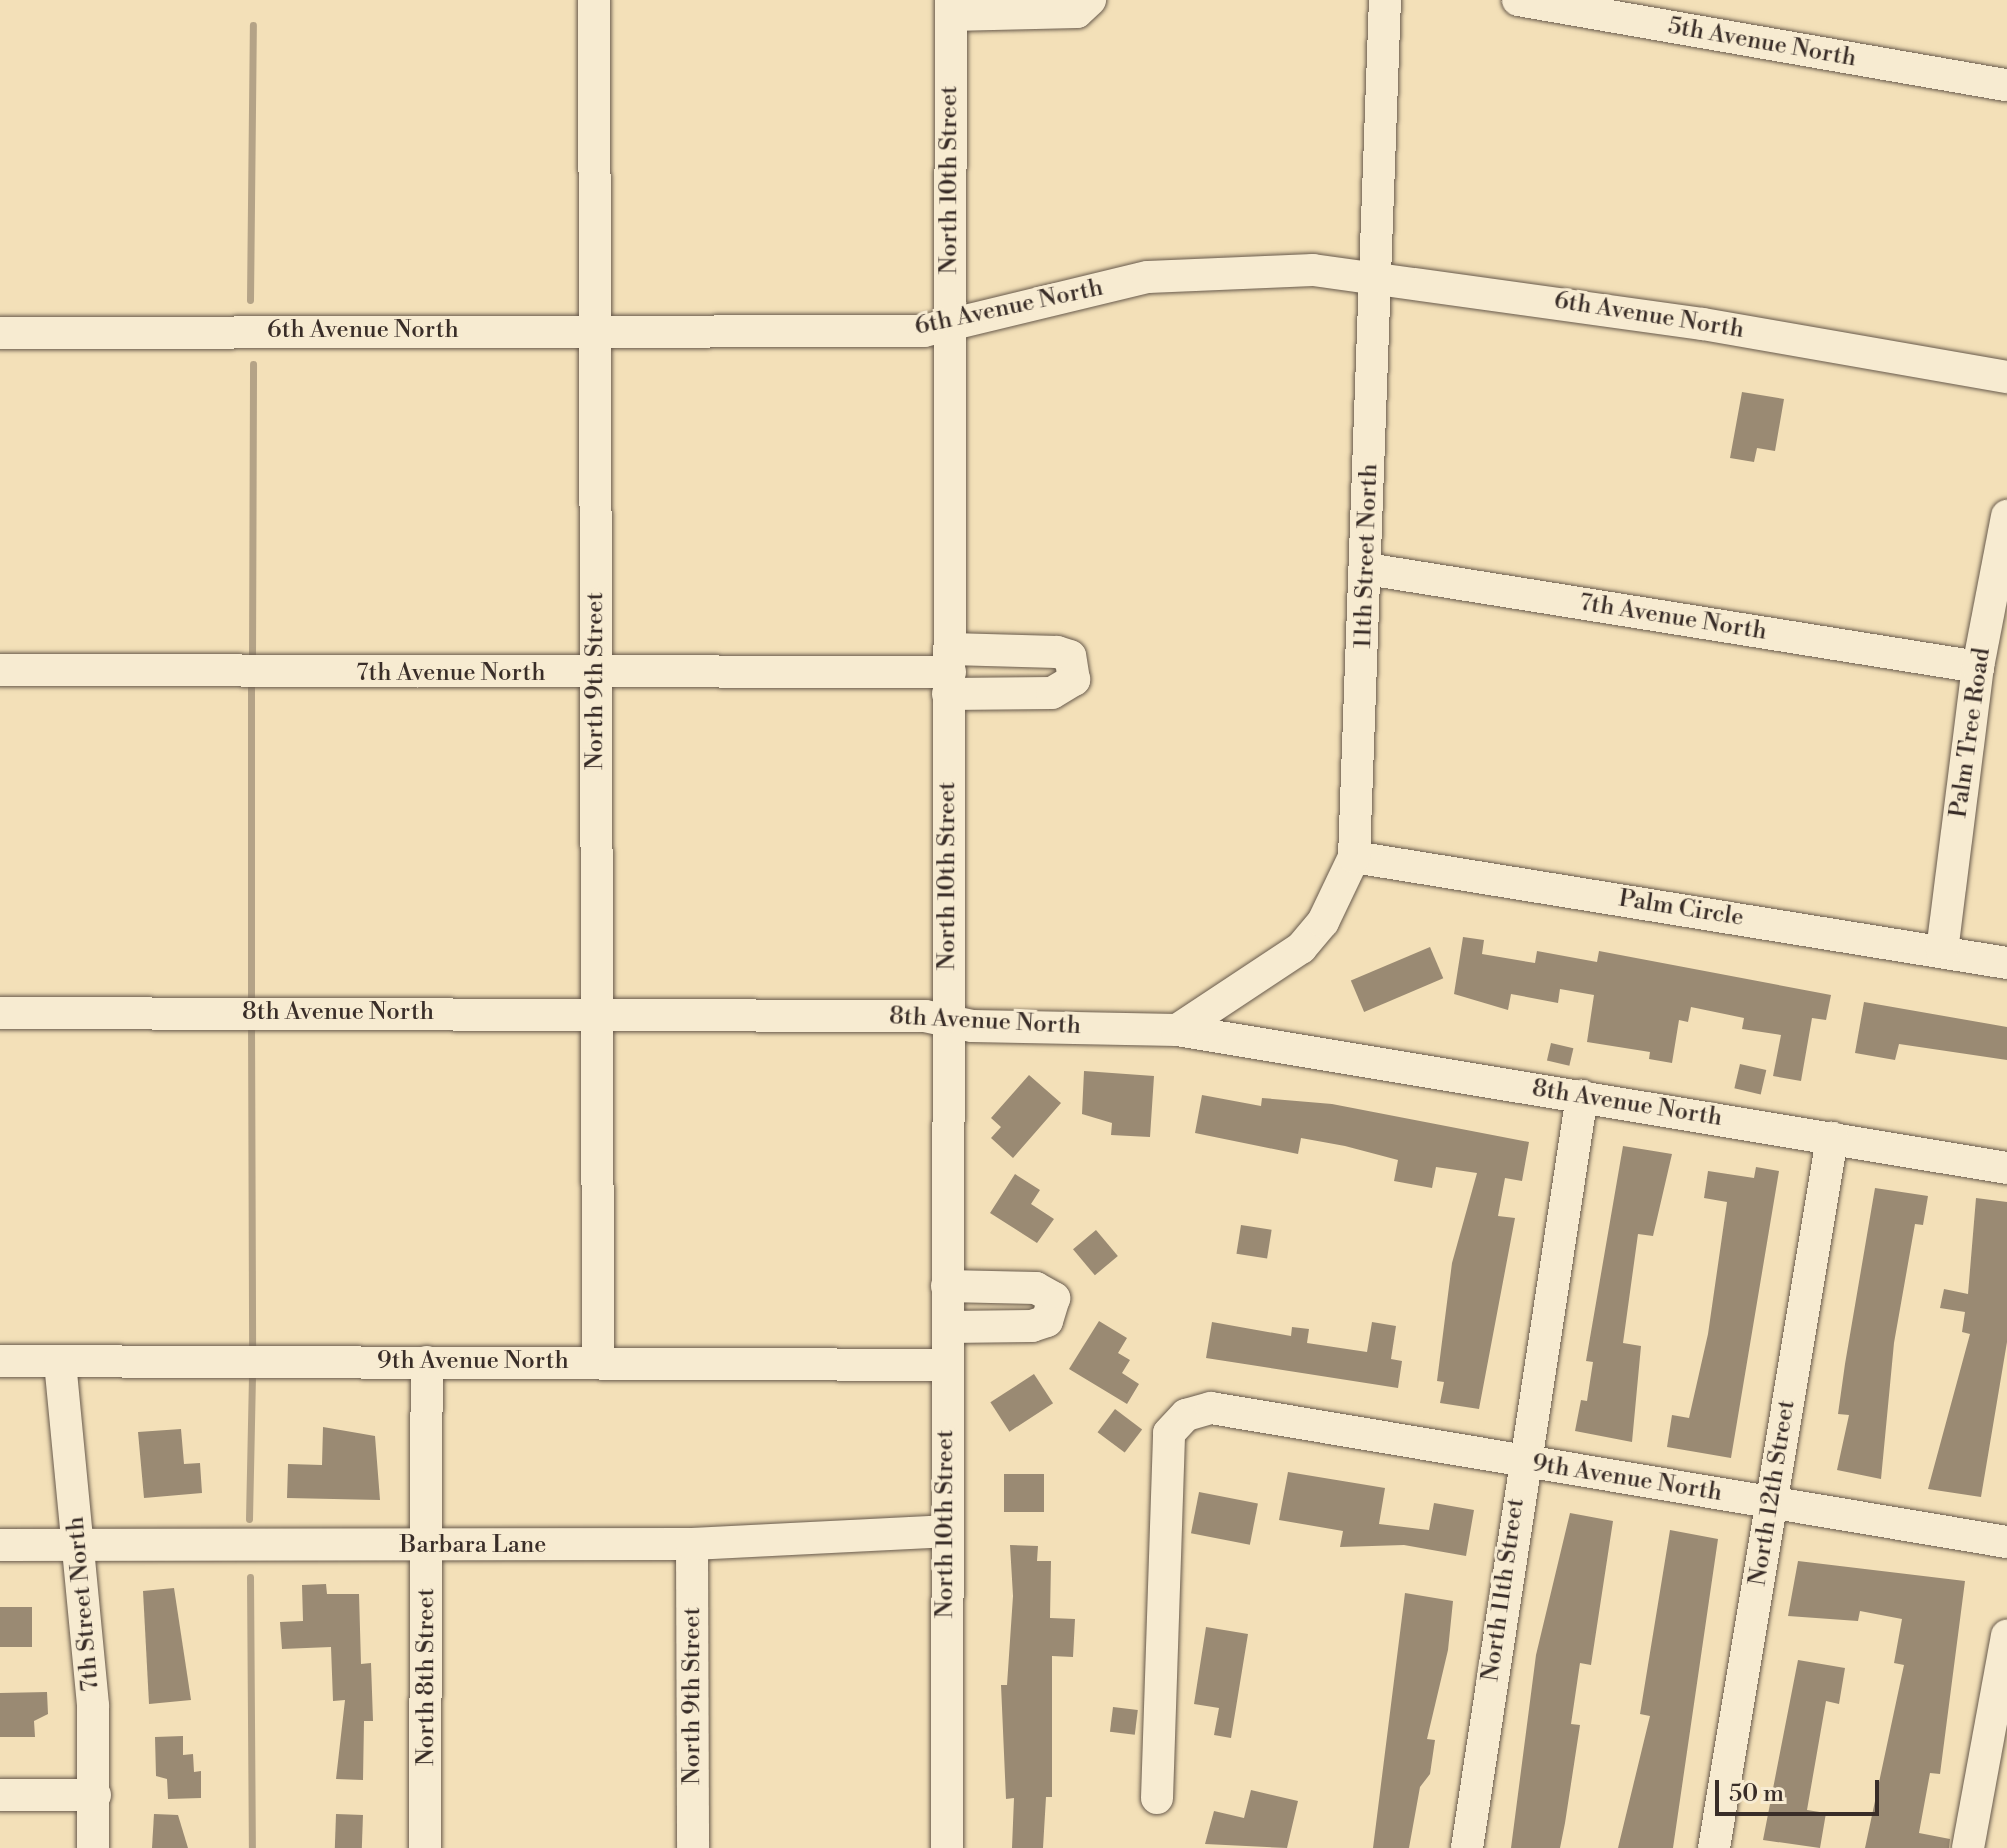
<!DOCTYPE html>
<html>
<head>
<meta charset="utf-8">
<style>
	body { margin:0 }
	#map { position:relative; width:2007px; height:1848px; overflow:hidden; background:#f3e0b8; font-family:"Libre Bodoni",serif }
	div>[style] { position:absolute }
	.stream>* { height:7px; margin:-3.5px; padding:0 3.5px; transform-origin:3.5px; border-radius:3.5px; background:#b4a387 }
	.building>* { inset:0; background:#9a8a73; transform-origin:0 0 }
	.roads { filter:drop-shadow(0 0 2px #685a4c) drop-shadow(0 0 2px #685a4c) }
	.minor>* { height:32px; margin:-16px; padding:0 16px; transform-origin:16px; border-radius:16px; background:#f7ebd1 }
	span { translate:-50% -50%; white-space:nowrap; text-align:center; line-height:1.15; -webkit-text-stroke:6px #f7ebd1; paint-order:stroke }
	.street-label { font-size:24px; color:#392d28 }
	.scale { position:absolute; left:1715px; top:1780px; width:164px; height:36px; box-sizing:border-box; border:4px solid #392d28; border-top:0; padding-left:10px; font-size:24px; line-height:28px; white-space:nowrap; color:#392d28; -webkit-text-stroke:6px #f7ebd1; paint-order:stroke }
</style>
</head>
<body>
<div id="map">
	<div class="stream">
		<div style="left:250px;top:300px;width:275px;rotate:-89.4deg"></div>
		<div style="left:252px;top:662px;width:298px;rotate:-89.8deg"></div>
		<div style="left:251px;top:1006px;width:328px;rotate:-90deg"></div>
		<div style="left:251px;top:1022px;width:332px;rotate:89.8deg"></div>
		<div style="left:249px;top:1519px;width:149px;rotate:-88.8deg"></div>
		<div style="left:250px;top:1577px;width:271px;rotate:89.6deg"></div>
	</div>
	<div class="building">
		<div style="clip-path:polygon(1742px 392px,1784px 399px,1775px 451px,1757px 448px,1754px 462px,1730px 458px)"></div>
		<div style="clip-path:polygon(1463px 937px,1484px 940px,1482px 954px,1535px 963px,1537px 951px,1597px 962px,1599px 951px,1831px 995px,1826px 1020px,1812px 1018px,1801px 1081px,1773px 1076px,1781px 1035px,1742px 1029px,1744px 1018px,1691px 1007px,1688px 1022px,1679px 1020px,1672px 1063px,1649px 1059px,1650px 1052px,1587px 1042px,1594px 995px,1560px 989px,1558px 1003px,1511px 994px,1508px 1010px,1454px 994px)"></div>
		<div style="left:1430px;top:947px;width:34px;height:86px;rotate:67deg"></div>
		<div style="clip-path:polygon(1864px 1002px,2007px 1027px,2007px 1060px,1899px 1044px,1895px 1060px,1855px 1053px)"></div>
		<div style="left:1551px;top:1043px;width:23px;height:18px;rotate:13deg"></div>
		<div style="left:1740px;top:1064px;width:27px;height:25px;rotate:13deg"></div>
		<div style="clip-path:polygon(1084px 1071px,1154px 1076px,1150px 1137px,1111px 1135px,1112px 1123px,1082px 1114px)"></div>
		<div style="clip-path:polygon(1029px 1075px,1061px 1103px,1013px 1158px,991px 1138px,1001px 1127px,991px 1118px)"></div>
		<div style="clip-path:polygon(1202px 1095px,1261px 1106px,1262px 1098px,1332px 1104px,1529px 1142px,1522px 1181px,1505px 1178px,1498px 1216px,1515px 1218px,1479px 1409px,1440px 1403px,1444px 1382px,1437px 1381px,1452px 1263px,1477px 1173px,1436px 1167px,1432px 1188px,1394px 1181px,1398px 1160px,1345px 1146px,1301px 1138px,1298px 1154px,1195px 1133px)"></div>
		<div style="clip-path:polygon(1623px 1146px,1672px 1154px,1653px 1236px,1638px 1234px,1623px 1343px,1641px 1346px,1632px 1442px,1575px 1431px,1581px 1400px,1587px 1401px,1593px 1362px,1586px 1361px)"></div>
		<div style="clip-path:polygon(1756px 1167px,1779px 1171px,1731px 1458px,1667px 1447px,1672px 1415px,1689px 1418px,1708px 1334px,1727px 1202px,1704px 1198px,1708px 1171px,1754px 1178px)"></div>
		<div style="clip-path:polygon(1015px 1174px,1040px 1190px,1031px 1204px,1054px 1219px,1037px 1243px,990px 1213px)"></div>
		<div style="clip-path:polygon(1875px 1188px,1928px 1196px,1923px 1225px,1915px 1224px,1894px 1343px,1881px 1479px,1837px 1470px,1849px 1415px,1838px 1414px,1845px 1364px)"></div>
		<div style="clip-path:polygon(1976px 1198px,2007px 1202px,2007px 1342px,1981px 1497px,1928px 1489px,1970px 1334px,1962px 1332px,1965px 1312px,1940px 1308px,1944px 1289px,1968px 1294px)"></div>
		<div style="left:1241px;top:1225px;width:31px;height:29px;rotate:9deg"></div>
		<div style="left:1096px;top:1230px;width:34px;height:30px;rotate:50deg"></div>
		<div style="clip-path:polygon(1099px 1321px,1127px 1338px,1118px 1353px,1130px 1360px,1122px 1373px,1139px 1384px,1127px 1404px,1069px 1369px)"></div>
		<div style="clip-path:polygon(1212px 1322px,1291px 1336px,1292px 1327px,1309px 1329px,1307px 1343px,1367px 1352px,1372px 1322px,1396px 1326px,1391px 1359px,1402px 1361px,1398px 1388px,1206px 1358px)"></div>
		<div style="left:1034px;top:1374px;width:35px;height:52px;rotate:57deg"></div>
		<div style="left:1115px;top:1409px;width:34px;height:29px;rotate:37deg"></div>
		<div style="clip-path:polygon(323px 1427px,375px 1436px,380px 1500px,287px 1498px,288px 1464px,322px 1465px)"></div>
		<div style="clip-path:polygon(181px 1429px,184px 1464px,200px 1463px,202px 1493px,144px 1498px,138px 1432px)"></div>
		<div style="clip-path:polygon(1288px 1472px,1385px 1488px,1379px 1524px,1429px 1530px,1434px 1503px,1474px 1510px,1466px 1556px,1404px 1545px,1340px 1547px,1343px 1531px,1279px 1520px)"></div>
		<div style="left:1044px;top:1474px;width:38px;height:40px;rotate:90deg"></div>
		<div style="left:1199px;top:1492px;width:60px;height:42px;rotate:11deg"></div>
		<div style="clip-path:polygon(1570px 1513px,1613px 1521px,1591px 1665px,1580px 1663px,1571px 1724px,1580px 1725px,1565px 1823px,1560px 1848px,1511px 1848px,1536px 1655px)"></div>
		<div style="clip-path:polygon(1670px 1530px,1718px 1539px,1673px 1848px,1618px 1848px,1650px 1716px,1640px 1714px)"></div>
		<div style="clip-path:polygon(1010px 1545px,1038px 1546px,1037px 1561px,1051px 1561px,1050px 1618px,1075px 1619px,1073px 1657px,1052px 1656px,1052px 1797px,1046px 1797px,1043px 1848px,1012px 1848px,1014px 1798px,1006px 1799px,1001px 1685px,1007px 1685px,1013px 1596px)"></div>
		<div style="clip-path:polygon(1798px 1561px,1965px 1581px,1940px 1774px,1930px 1773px,1919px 1833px,1950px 1839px,1949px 1848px,1865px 1848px,1904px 1665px,1894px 1663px,1902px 1619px,1860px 1611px,1858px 1621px,1788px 1616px)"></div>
		<div style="clip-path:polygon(326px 1584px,327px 1594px,359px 1594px,361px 1664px,371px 1663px,373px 1721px,364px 1721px,363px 1780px,336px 1779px,345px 1700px,333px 1701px,331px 1647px,282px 1649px,280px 1622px,303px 1621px,302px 1585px)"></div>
		<div style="clip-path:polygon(174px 1588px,191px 1700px,149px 1704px,143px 1591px)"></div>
		<div style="clip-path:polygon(1405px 1593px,1453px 1601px,1448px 1650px,1427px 1739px,1435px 1740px,1430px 1774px,1420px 1787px,1409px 1848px,1373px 1848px)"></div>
		<div style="left:0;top:1607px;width:32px;height:40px"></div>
		<div style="clip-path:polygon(1206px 1627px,1248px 1634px,1231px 1738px,1214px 1735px,1219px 1708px,1194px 1704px)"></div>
		<div style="clip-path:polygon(1798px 1660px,1845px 1668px,1839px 1704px,1826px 1701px,1807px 1810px,1826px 1813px,1820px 1848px,1763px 1840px)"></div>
		<div style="clip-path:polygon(47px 1692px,48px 1714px,34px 1721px,35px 1737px,0 1737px,0 1693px)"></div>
		<div style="left:1113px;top:1707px;width:25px;height:25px;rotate:7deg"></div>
		<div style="clip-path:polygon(183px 1736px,183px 1755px,193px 1754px,194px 1772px,201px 1771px,201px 1798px,168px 1799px,167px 1779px,156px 1776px,155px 1737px)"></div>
		<div style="clip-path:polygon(1251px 1790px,1298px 1801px,1287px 1848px,1205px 1844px,1214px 1811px,1244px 1818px)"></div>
		<div style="clip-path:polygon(154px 1814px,178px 1815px,188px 1848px,152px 1848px)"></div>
		<div style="left:336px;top:1814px;width:27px;height:34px;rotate:2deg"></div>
	</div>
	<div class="roads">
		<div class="minor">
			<div style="left:594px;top:0;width:1362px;rotate:89.83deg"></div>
			<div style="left:1518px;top:0;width:496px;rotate:9.9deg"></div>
			<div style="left:951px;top:15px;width:126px;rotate:-1.4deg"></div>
			<div style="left:1077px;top:12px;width:18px;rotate:-43deg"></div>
			<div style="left:0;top:333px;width:924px;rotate:-0.12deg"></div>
			<div style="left:924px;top:331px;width:230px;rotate:-13.6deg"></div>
			<div style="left:1148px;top:277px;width:165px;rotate:-2.4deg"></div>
			<div style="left:1313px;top:270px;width:394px;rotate:7.9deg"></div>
			<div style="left:1703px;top:324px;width:309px;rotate:9.9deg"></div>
			<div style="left:1367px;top:569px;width:619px;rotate:9.11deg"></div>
			<div style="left:0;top:670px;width:950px;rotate:0.12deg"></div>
			<div style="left:948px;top:694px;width:104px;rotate:-0.6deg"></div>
			<div style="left:1052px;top:693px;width:26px;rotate:-31deg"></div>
			<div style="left:1074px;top:680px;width:24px;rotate:-99deg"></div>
			<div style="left:1070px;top:656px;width:14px;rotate:-163deg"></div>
			<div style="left:1057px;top:652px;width:106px;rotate:-178.4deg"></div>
			<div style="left:1354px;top:857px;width:662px;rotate:9.22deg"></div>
			<div style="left:1942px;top:951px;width:286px;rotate:-82.8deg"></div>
			<div style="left:1978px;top:667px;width:154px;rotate:-79.1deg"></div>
			<div style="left:0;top:1013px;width:925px;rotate:0.19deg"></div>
			<div style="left:925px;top:1016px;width:48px;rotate:12deg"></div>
			<div style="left:972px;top:1026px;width:205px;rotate:1.1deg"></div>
			<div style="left:1177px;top:1030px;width:841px;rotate:9.44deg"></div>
			<div style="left:1177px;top:1030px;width:149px;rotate:-33.5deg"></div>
			<div style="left:1301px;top:948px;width:34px;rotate:-50deg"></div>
			<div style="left:1323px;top:922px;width:72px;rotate:-64.5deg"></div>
			<div style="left:1354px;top:857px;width:858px;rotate:-87.93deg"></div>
			<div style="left:947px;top:1286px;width:89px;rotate:1.3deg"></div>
			<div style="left:1036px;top:1288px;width:21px;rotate:29deg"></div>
			<div style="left:1054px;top:1298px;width:24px;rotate:107deg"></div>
			<div style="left:1047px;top:1321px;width:16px;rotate:162deg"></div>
			<div style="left:1032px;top:1326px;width:84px;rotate:179.3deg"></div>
			<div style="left:0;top:1361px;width:947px;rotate:0.24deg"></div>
			<div style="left:60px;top:1362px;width:346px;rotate:84.5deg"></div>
			<div style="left:93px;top:1706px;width:142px;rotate:90deg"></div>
			<div style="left:692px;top:1544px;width:304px;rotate:89.8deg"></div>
			<div style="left:0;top:1545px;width:692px;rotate:-0.08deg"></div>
			<div style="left:692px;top:1544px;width:253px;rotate:-2.9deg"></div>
			<div style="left:0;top:1795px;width:95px"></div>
			<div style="left:1157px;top:1798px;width:365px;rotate:-88.1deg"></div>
			<div style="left:1169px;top:1433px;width:25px;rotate:-47deg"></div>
			<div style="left:1186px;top:1415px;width:26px;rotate:-16deg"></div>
			<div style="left:1211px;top:1408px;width:807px;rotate:9.56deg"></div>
			<div style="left:425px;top:1848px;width:486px;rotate:-89.8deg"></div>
			<div style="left:947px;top:1848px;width:1848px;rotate:-89.88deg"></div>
			<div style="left:1467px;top:1848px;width:761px;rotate:-81.31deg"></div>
			<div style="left:1714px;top:1848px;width:720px;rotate:-80.56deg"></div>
			<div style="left:1968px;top:1848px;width:216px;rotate:-79.6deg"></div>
		</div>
	</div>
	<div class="street-label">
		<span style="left:1762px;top:43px;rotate:10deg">5th Avenue North</span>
		<span style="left:950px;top:180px;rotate:-90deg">North 10th Street</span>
		<span style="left:1009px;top:308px;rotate:-12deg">6th Avenue North</span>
		<span style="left:1649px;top:316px;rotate:9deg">6th Avenue North</span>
		<span style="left:363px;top:331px">6th Avenue North</span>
		<span style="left:1367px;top:556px;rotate:-88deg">11th Street North</span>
		<span style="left:1673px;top:618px;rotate:9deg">7th Avenue North</span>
		<span style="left:451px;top:674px">7th Avenue North</span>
		<span style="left:596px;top:681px;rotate:-90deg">North 9th Street</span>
		<span style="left:1971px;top:733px;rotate:-82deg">Palm Tree Road</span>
		<span style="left:948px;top:876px;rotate:-90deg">North 10th Street</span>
		<span style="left:1681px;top:909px;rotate:9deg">Palm Circle</span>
		<span style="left:338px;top:1013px">8th Avenue North</span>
		<span style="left:985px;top:1022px;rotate:3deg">8th Avenue North</span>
		<span style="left:1627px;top:1104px;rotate:9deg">8th Avenue North</span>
		<span style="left:473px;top:1362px">9th Avenue North</span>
		<span style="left:1627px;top:1479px;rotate:9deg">9th Avenue North</span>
		<span style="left:1773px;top:1493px;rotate:-81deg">North 12th Street</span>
		<span style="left:946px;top:1524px;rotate:-90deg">North 10th Street</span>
		<span style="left:473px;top:1546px">Barbara Lane</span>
		<span style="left:1504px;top:1590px;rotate:-82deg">North 11th Street</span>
		<span style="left:84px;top:1604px;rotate:-95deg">7th Street North</span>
		<span style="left:427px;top:1677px;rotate:-90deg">North 8th Street</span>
		<span style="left:693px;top:1696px;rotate:-90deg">North 9th Street</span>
	</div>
	<div class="scale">50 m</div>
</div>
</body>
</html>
